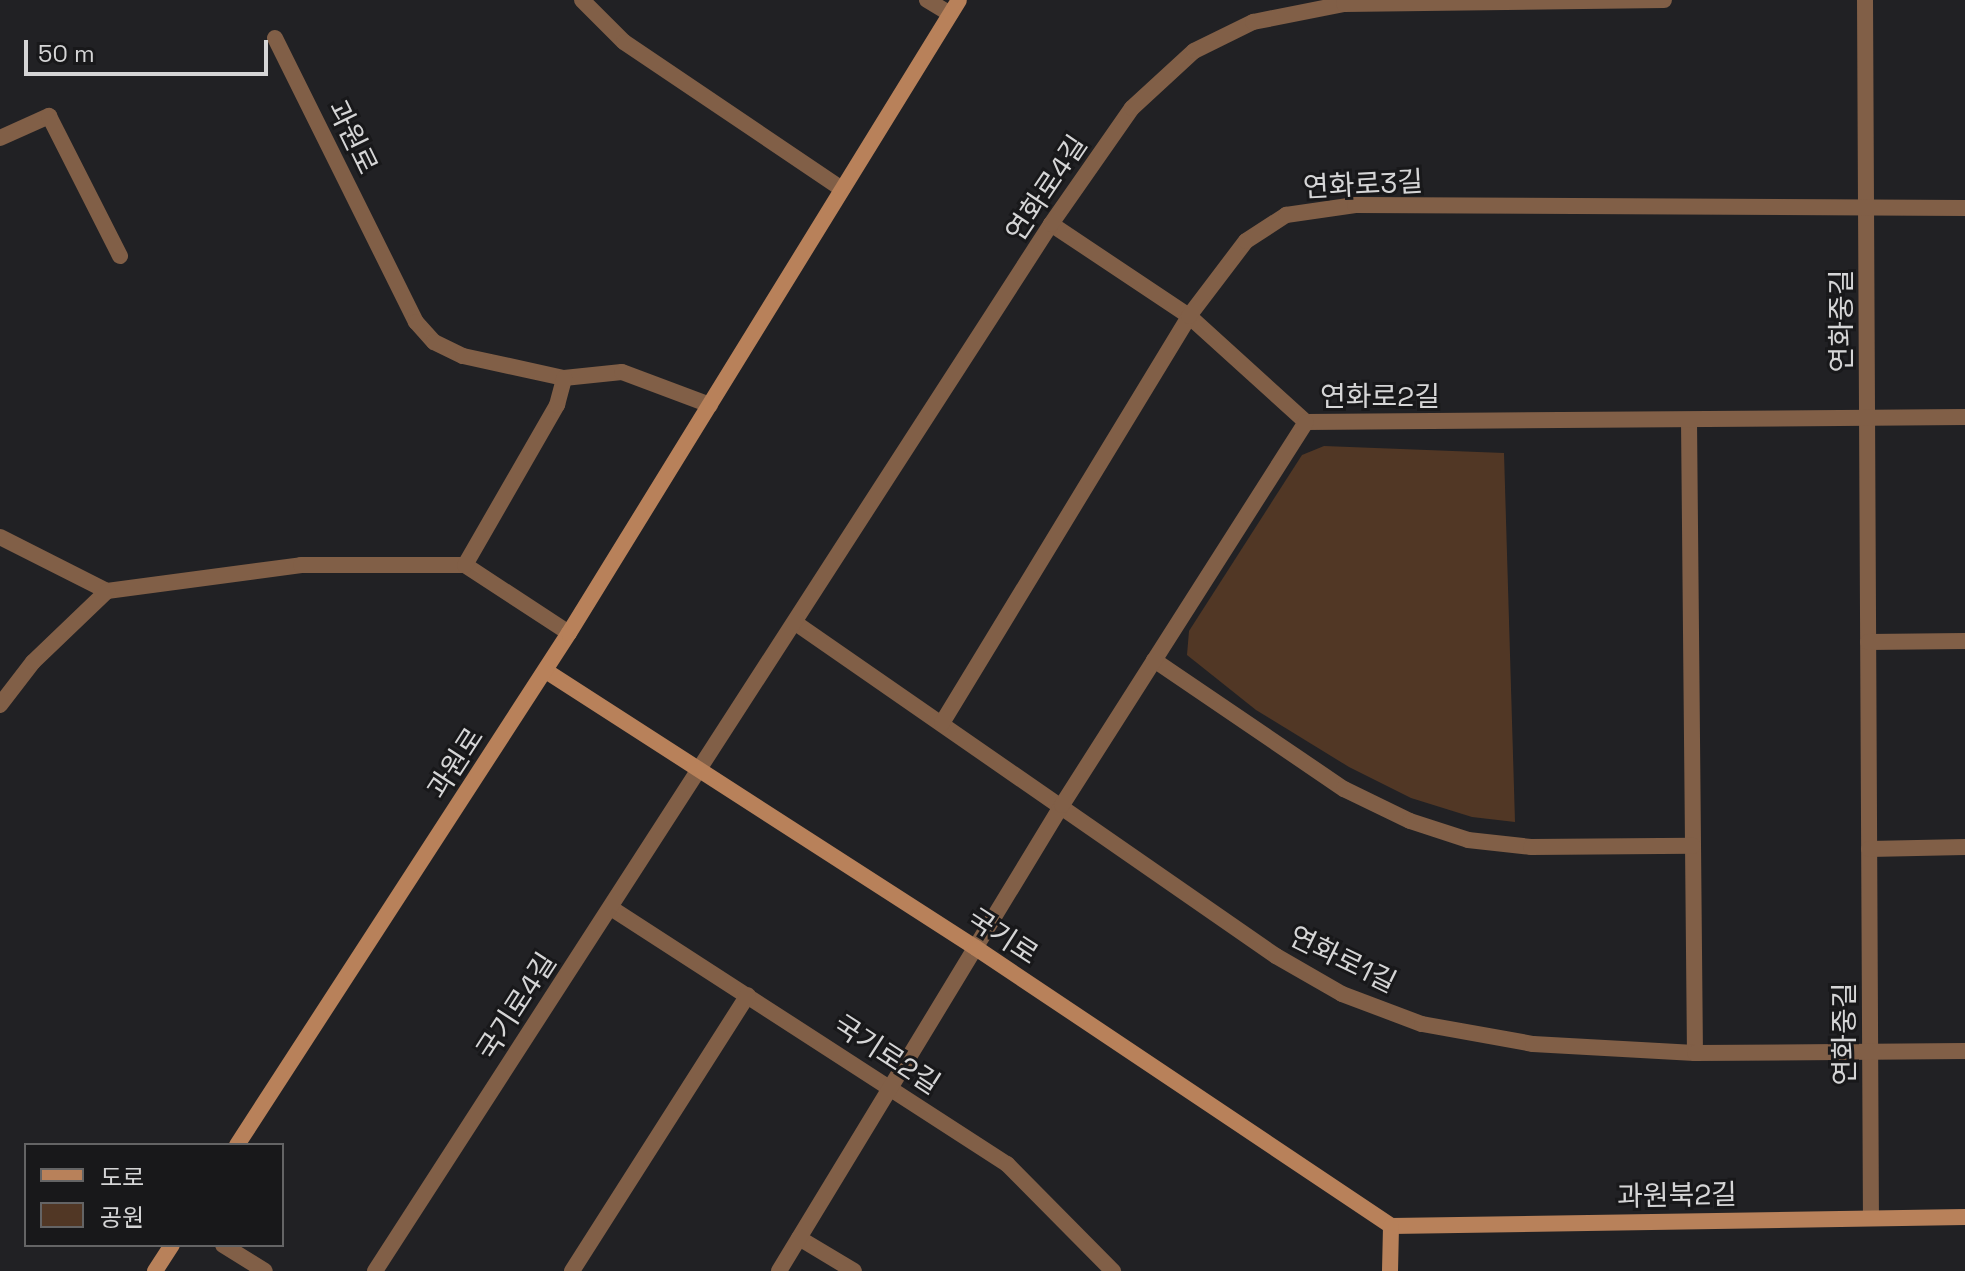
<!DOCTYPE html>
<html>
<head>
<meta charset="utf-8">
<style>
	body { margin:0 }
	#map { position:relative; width:1965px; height:1271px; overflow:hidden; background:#212124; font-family:"Space Grotesk","Noto Sans KR",sans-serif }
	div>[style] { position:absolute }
	.green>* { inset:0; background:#513725 }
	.street>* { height:16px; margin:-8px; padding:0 8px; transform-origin:8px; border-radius:8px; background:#815f47 }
	.secondary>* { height:16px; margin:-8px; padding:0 8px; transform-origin:8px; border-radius:8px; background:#b8815a }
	span { translate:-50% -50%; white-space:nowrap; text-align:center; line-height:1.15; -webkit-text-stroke:6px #18181a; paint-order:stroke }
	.street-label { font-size:28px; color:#d5d5d6 }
	.legend { position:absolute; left:24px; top:1143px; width:260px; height:104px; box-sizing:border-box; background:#18181a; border:2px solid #646465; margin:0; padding:10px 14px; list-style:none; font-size:24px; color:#d5d5d6 }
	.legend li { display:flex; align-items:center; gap:16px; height:40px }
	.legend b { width:40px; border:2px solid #646465 }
	.scale { position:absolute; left:24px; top:40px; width:244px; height:36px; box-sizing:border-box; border:4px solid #d5d5d6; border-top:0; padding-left:10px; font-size:24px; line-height:28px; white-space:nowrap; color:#d5d5d6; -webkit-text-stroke:6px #18181a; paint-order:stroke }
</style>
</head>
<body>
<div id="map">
	<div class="green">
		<div style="clip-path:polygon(1324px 446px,1504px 453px,1515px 822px,1472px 817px,1411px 798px,1349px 767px,1256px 710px,1187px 655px,1189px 631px,1302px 455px)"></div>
	</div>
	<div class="street">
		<div style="left:582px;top:0;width:59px;rotate:45deg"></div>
		<div style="left:624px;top:42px;width:263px;rotate:34deg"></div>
		<div style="left:927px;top:0;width:27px;rotate:31deg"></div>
		<div style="left:1865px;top:0;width:1218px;rotate:89.72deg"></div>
		<div style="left:275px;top:38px;width:317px;rotate:63.6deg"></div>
		<div style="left:416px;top:322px;width:27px;rotate:48deg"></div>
		<div style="left:434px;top:342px;width:32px;rotate:26deg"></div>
		<div style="left:463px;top:356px;width:103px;rotate:12.3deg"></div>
		<div style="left:564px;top:378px;width:58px;rotate:-5.9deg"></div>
		<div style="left:622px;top:372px;width:94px;rotate:20.6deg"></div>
		<div style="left:0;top:138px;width:54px;rotate:-24.2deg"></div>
		<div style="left:49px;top:116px;width:157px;rotate:63.1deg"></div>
		<div style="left:1051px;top:224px;width:166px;rotate:33.7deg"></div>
		<div style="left:1189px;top:316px;width:158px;rotate:42.2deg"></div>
		<div style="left:1689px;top:420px;width:633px;rotate:89.46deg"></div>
		<div style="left:1306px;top:422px;width:659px;rotate:-0.43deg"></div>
		<div style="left:0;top:537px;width:120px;rotate:26.8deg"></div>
		<div style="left:107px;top:591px;width:196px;rotate:-7.6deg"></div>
		<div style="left:301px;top:565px;width:164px"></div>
		<div style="left:465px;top:565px;width:124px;rotate:33.2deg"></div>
		<div style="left:465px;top:565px;width:185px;rotate:-60.1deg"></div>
		<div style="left:557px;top:405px;width:28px;rotate:-75deg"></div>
		<div style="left:797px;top:624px;width:583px;rotate:34.73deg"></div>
		<div style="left:1276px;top:956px;width:76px;rotate:29.9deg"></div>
		<div style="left:1342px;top:994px;width:85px;rotate:20.6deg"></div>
		<div style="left:1422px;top:1024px;width:113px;rotate:10.2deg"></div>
		<div style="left:1533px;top:1044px;width:162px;rotate:3.2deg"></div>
		<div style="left:1695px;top:1053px;width:270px;rotate:-0.4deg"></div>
		<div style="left:1868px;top:642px;width:97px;rotate:-0.6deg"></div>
		<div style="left:1154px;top:660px;width:230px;rotate:34.2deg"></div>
		<div style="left:1344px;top:789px;width:73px;rotate:25.9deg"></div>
		<div style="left:1410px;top:821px;width:61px;rotate:18.1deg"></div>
		<div style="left:1468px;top:840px;width:63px;rotate:6.3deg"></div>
		<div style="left:1531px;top:847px;width:162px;rotate:-0.4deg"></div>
		<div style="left:0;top:705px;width:54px;rotate:-52.5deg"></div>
		<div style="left:33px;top:662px;width:103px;rotate:-43.8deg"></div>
		<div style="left:942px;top:723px;width:476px;rotate:-58.7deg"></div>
		<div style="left:1189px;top:316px;width:94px;rotate:-52.8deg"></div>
		<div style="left:1246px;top:241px;width:48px;rotate:-33deg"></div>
		<div style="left:1286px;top:215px;width:70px;rotate:-8.2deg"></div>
		<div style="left:1355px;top:205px;width:610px;rotate:0.28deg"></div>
		<div style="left:1869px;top:849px;width:96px;rotate:-1.2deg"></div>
		<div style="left:611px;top:908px;width:472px;rotate:32.9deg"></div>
		<div style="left:1007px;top:1164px;width:151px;rotate:45.3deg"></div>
		<div style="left:799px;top:1238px;width:64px;rotate:31deg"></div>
		<div style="left:223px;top:1245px;width:49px;rotate:31.8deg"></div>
		<div style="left:375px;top:1271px;width:1246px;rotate:-57.15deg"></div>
		<div style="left:1051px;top:224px;width:141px;rotate:-55.1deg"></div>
		<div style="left:1132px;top:108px;width:84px;rotate:-42.6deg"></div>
		<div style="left:1194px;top:51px;width:66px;rotate:-26.2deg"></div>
		<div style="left:1253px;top:22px;width:93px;rotate:-11.2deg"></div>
		<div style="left:1344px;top:4px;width:320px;rotate:-0.7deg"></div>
		<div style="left:572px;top:1271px;width:327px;rotate:-57.5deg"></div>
		<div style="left:779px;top:1271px;width:545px;rotate:-58.73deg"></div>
		<div style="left:1062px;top:805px;width:454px;rotate:-57.5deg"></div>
	</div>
	<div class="secondary">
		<div style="left:546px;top:671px;width:511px;rotate:32.79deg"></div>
		<div style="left:976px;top:948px;width:500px;rotate:33.8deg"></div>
		<div style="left:237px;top:1145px;width:610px;rotate:-57.04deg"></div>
		<div style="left:569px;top:633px;width:743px;rotate:-58.36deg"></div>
		<div style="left:1391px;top:1226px;width:574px;rotate:-0.9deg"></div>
		<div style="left:155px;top:1271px;width:31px;rotate:-57deg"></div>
		<div style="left:1390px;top:1271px;width:45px;rotate:-88.7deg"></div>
	</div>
	<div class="street-label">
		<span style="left:353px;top:137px;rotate:64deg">과원로</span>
		<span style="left:1363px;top:184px;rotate:-3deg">연화로3길</span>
		<span style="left:1046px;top:188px;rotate:-56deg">연화로4길</span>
		<span style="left:1841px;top:321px;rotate:-90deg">연화중길</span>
		<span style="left:1380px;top:396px">연화로2길</span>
		<span style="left:455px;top:763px;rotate:-57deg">과원로</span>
		<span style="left:1003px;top:936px;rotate:33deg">국기로</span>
		<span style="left:1343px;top:959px;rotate:26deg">연화로1길</span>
		<span style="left:516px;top:1006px;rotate:-57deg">국기로4길</span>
		<span style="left:1844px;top:1034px;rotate:-90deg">연화중길</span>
		<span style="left:887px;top:1054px;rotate:33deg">국기로2길</span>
		<span style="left:1677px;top:1195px;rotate:-1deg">과원북2길</span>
	</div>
	<ul class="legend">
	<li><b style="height:10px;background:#b8815a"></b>도로</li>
	<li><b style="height:22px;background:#513725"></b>공원</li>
	</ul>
	<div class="scale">50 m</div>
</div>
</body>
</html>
